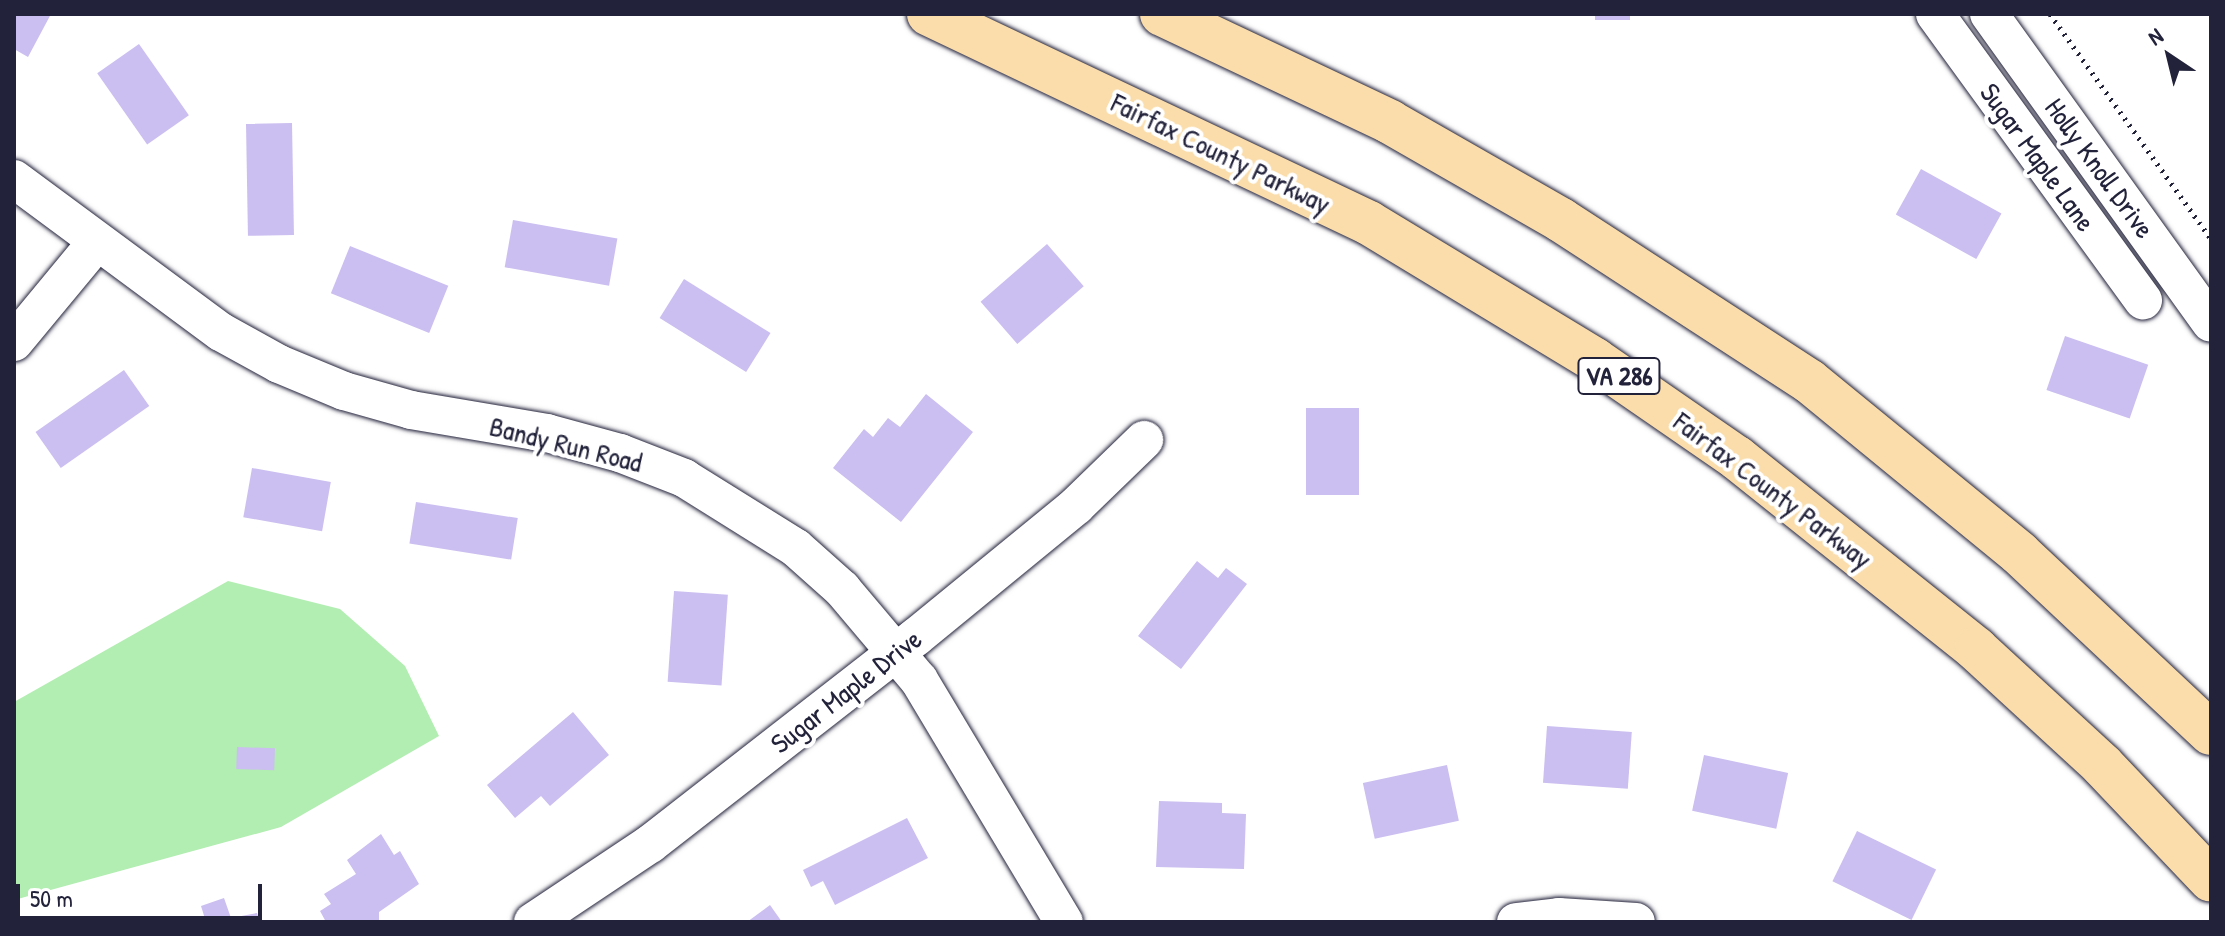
<!DOCTYPE html>
<html>
<head>
<meta charset="utf-8">
<style>
	body { margin:0 }
	#map { position:relative; width:2225px; height:936px; overflow:hidden; background:#fff; font-family:"Patrick Hand",sans-serif }
	div>[style] { position:absolute }
	.green>* { inset:0; background:#b2edb2 }
	.building>* { inset:0; background:#cbbef0; transform-origin:0 0 }
	.path>* { height:5px; margin-top:-2.5px; transform-origin:0; background:repeating-linear-gradient(90deg,#22223b 0 2px,transparent 0 8px) }
	.roads { filter:drop-shadow(0 0 2px #22223b) drop-shadow(0 0 2px #22223b) }
	.minor>* { height:38px; margin:-19px; padding:0 19px; transform-origin:19px; border-radius:19px; background:#fff }
	.highway>* { height:44px; margin:-22px; padding:0 22px; transform-origin:22px; border-radius:22px; background:#faddab }
	span { translate:-50% -50%; white-space:nowrap; text-align:center; line-height:1.15; -webkit-text-stroke:8px #fff; paint-order:stroke }
	.shield-label span { padding:2px 6px; background:#fff; border:2px solid; border-radius:6px; -webkit-text-stroke-width:0 }
	.shield-label { font-size:26px; color:#22223b; font-weight:700 }
	.street-label { font-size:28px; color:#22223b }
	.frame { position:absolute; inset:0; border:16px solid #22223b; pointer-events:none }
	.north { position:absolute; left:2129px; top:16px; width:80px; height:80px; -webkit-text-stroke:6px #fff; paint-order:stroke; rotate:325deg; font-size:22px; font-weight:700; line-height:32px; text-align:center; color:#22223b }
	.north::after { content:''; display:block; margin:auto; width:28px; height:36px; background:#22223b; clip-path:polygon(50% 0,100% 100%,50% 72%,0 100%) }
	.scale { position:absolute; left:16px; top:884px; width:246px; height:36px; box-sizing:border-box; border:4px solid #22223b; border-top:0; padding-left:10px; font-size:24px; line-height:28px; white-space:nowrap; color:#22223b; -webkit-text-stroke:6px #fff; paint-order:stroke }
</style>
</head>
<body>
<div id="map">
	<div class="green">
		<div style="clip-path:polygon(228px 581px,340px 609px,405px 666px,439px 736px,281px 827px,14px 900px,14px 702px)"></div>
	</div>
	<div class="building">
		<div style="clip-path:polygon(14px 14px,51px 14px,28px 57px,14px 49px)"></div>
		<div style="left:1595px;top:14px;width:35px;height:6px"></div>
		<div style="left:139px;top:44px;width:87px;height:51px;rotate:55deg"></div>
		<div style="left:292px;top:123px;width:112px;height:46px;rotate:89deg"></div>
		<div style="left:1921px;top:169px;width:92px;height:52px;rotate:29deg"></div>
		<div style="left:513px;top:220px;width:106px;height:48px;rotate:10deg"></div>
		<div style="left:1047px;top:244px;width:56px;height:88px;rotate:49deg"></div>
		<div style="left:350px;top:246px;width:106px;height:51px;rotate:22deg"></div>
		<div style="left:684px;top:279px;width:102px;height:46px;rotate:32deg"></div>
		<div style="left:2065px;top:336px;width:88px;height:57px;rotate:19deg"></div>
		<div style="left:124px;top:370px;width:44px;height:108px;rotate:55deg"></div>
		<div style="clip-path:polygon(926px 394px,973px 432px,901px 522px,833px 468px,864px 429px,873px 437px,888px 418px,900px 427px)"></div>
		<div style="left:1306px;top:408px;width:53px;height:87px"></div>
		<div style="left:252px;top:468px;width:80px;height:50px;rotate:10deg"></div>
		<div style="left:416px;top:502px;width:103px;height:42px;rotate:9deg"></div>
		<div style="clip-path:polygon(1197px 561px,1218px 578px,1226px 568px,1247px 584px,1181px 669px,1138px 636px)"></div>
		<div style="left:674px;top:591px;width:54px;height:91px;rotate:4deg"></div>
		<div style="clip-path:polygon(573px 712px,609px 755px,550px 806px,541px 796px,515px 818px,487px 785px)"></div>
		<div style="left:1547px;top:726px;width:85px;height:57px;rotate:4deg"></div>
		<div style="left:237px;top:747px;width:38px;height:22px;rotate:2deg"></div>
		<div style="left:1704px;top:755px;width:86px;height:57px;rotate:12deg"></div>
		<div style="left:1447px;top:765px;width:57px;height:86px;rotate:78deg"></div>
		<div style="clip-path:polygon(1159px 801px,1222px 803px,1222px 813px,1246px 814px,1244px 869px,1156px 867px)"></div>
		<div style="clip-path:polygon(907px 818px,928px 858px,835px 905px,823px 881px,811px 887px,803px 870px)"></div>
		<div style="left:1857px;top:831px;width:88px;height:56px;rotate:26deg"></div>
		<div style="clip-path:polygon(381px 834px,394px 855px,400px 851px,419px 884px,379px 912px,379px 922px,326px 922px,320px 911px,331px 904px,324px 894px,356px 874px,347px 860px)"></div>
		<div style="clip-path:polygon(224px 898px,231px 918px,257px 913px,260px 922px,206px 922px,201px 906px)"></div>
		<div style="clip-path:polygon(770px 905px,782px 922px,747px 922px)"></div>
	</div>
	<div class="path">
		<div style="left:2050px;top:14px;width:277px;rotate:54.4deg"></div>
	</div>
	<div class="roads">
		<div class="minor">
			<div style="left:1935px;top:14px;width:354px;rotate:54deg"></div>
			<div style="left:1989px;top:14px;width:380px;rotate:54.3deg"></div>
			<div style="left:14px;top:179px;width:257px;rotate:36.5deg"></div>
			<div style="left:221px;top:332px;width:66px;rotate:28.9deg"></div>
			<div style="left:279px;top:364px;width:70px;rotate:22.6deg"></div>
			<div style="left:344px;top:391px;width:70px;rotate:15.8deg"></div>
			<div style="left:411px;top:410px;width:138px;rotate:9.6deg"></div>
			<div style="left:547px;top:433px;width:76px;rotate:15.3deg"></div>
			<div style="left:620px;top:453px;width:69px;rotate:21.3deg"></div>
			<div style="left:684px;top:478px;width:132px;rotate:32deg"></div>
			<div style="left:796px;top:548px;width:62px;rotate:41.7deg"></div>
			<div style="left:842px;top:589px;width:119px;rotate:49.8deg"></div>
			<div style="left:919px;top:680px;width:282px;rotate:59.1deg"></div>
			<div style="left:14px;top:342px;width:129px;rotate:-50.4deg"></div>
			<div style="left:533px;top:922px;width:141px;rotate:-33.7deg"></div>
			<div style="left:650px;top:844px;width:337px;rotate:-37.9deg"></div>
			<div style="left:916px;top:637px;width:207px;rotate:-39.3deg"></div>
			<div style="left:1076px;top:506px;width:95px;rotate:-44.1deg"></div>
			<div style="left:1516px;top:922px;width:43px;rotate:-6.6deg"></div>
			<div style="left:1559px;top:917px;width:77px;rotate:3.7deg"></div>
		</div>
		<div class="highway">
			<div style="left:929px;top:14px;width:487px;rotate:25.4deg"></div>
			<div style="left:1369px;top:223px;width:264px;rotate:31.2deg"></div>
			<div style="left:1595px;top:360px;width:173px;rotate:34.6deg"></div>
			<div style="left:1737px;top:458px;width:306px;rotate:38.6deg"></div>
			<div style="left:1976px;top:649px;width:171px;rotate:42.6deg"></div>
			<div style="left:2102px;top:765px;width:158px;rotate:46.5deg"></div>
			<div style="left:1162px;top:14px;width:252px;rotate:25.3deg"></div>
			<div style="left:1390px;top:122px;width:197px;rotate:29.8deg"></div>
			<div style="left:1561px;top:220px;width:296px;rotate:33deg"></div>
			<div style="left:1809px;top:381px;width:271px;rotate:39.3deg"></div>
			<div style="left:2019px;top:553px;width:263px;rotate:43.2deg"></div>
		</div>
	</div>
	<div class="shield-label">
		<span style="left:1619px;top:376px">VA 286</span>
	</div>
	<div class="street-label">
		<span style="left:1221px;top:153px;rotate:26deg">Fairfax County Parkway</span>
		<span style="left:2038px;top:157px;rotate:54deg">Sugar Maple Lane</span>
		<span style="left:2100px;top:168px;rotate:54deg">Holly Knoll Drive</span>
		<span style="left:566px;top:444px;rotate:14deg">Bandy Run Road</span>
		<span style="left:1773px;top:490px;rotate:37deg">Fairfax County Parkway</span>
		<span style="left:846px;top:691px;rotate:-38deg">Sugar Maple Drive</span>
	</div>
	<div class="frame"></div>
	<div class="north">N</div>
	<div class="scale">50 m</div>
</div>
</body>
</html>
